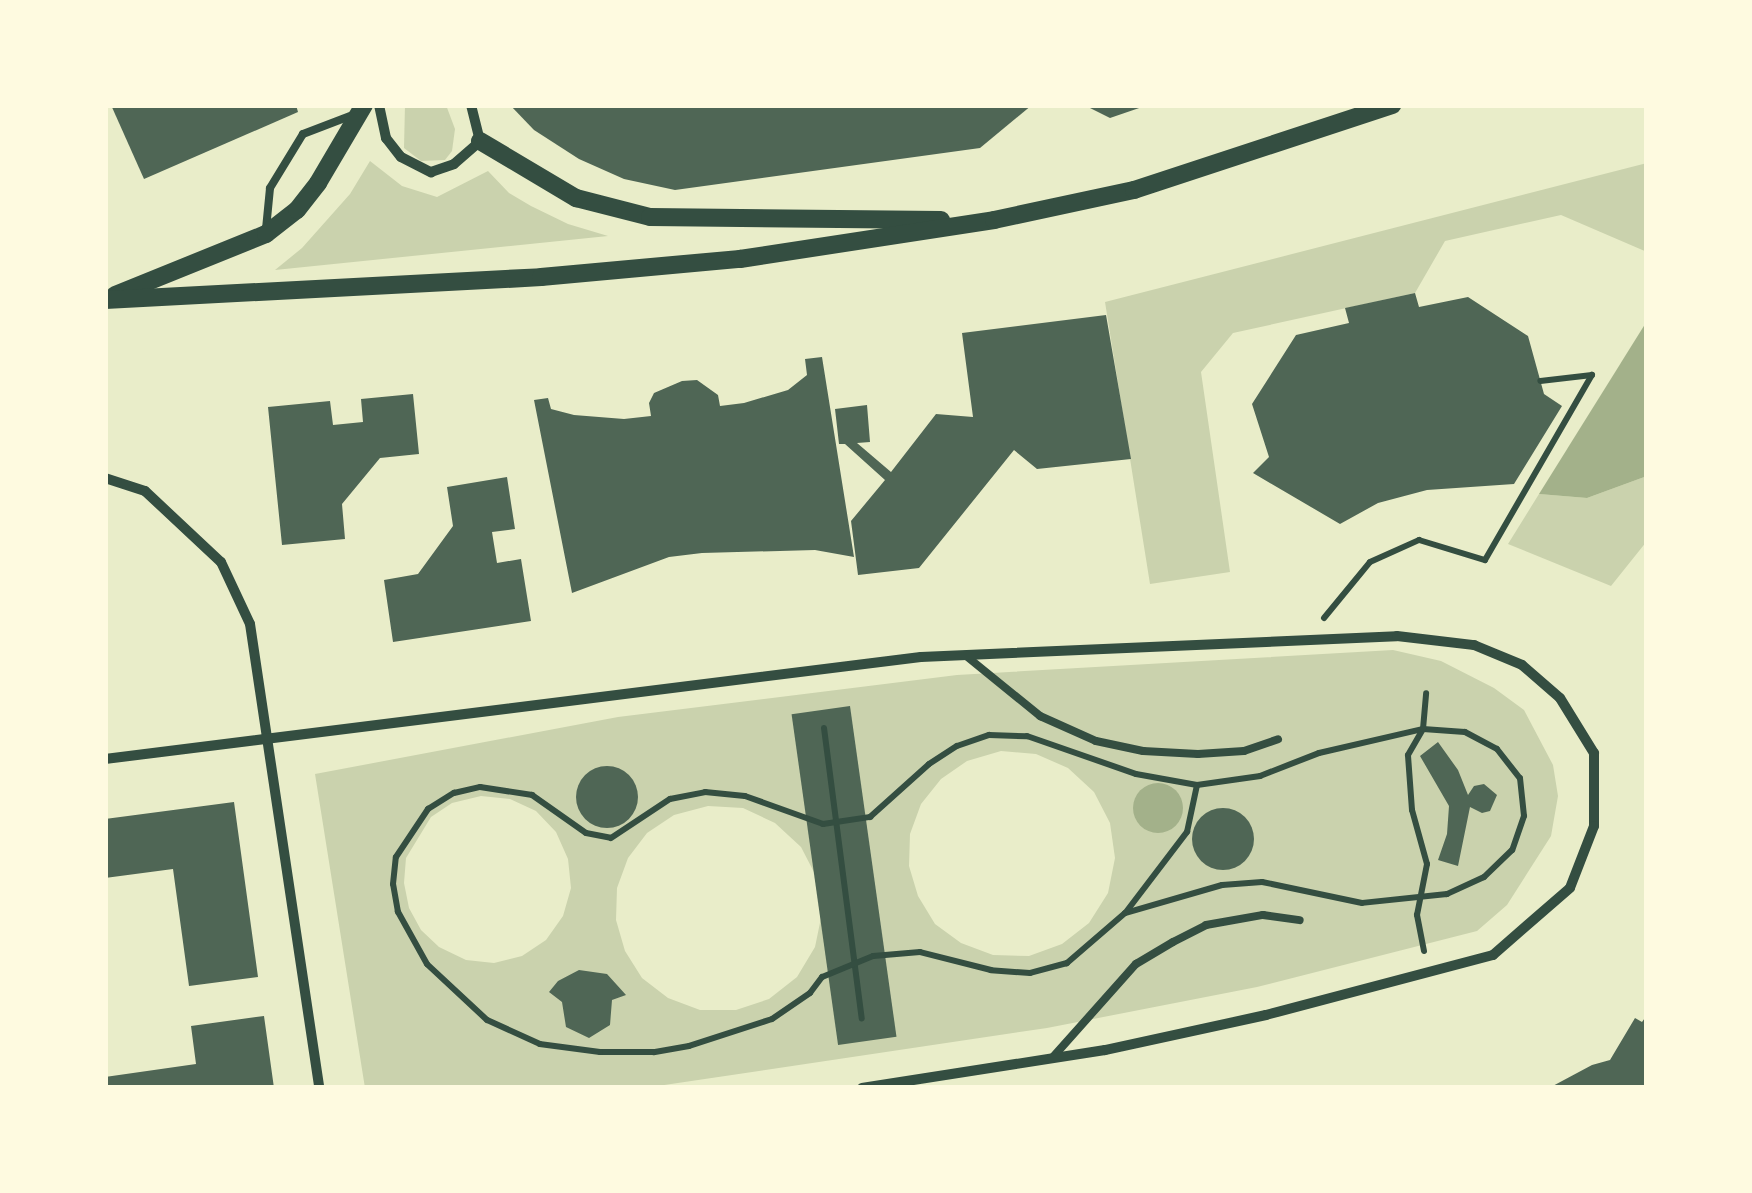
<!DOCTYPE html>
<html>
<head>
<meta charset="utf-8">
<style>
	body { margin:0 }
	#map { position:relative; width:1752px; height:1193px; overflow:hidden; background:#e9edc9; font-family:Bitter,serif }
	div>[style] { position:absolute }
	.green>* { inset:0; background:#cad2ad }
	.water>* { inset:0; background:#a3b18a }
	.round { border-radius:50% }
	.building>* { inset:0; background:#4f6655; transform-origin:0 0 }
	.path>* { height:6px; margin:-3px; padding:0 3px; transform-origin:3px; border-radius:3px; background:#344e41 }
	.service>* { height:8px; margin:-4px; padding:0 4px; transform-origin:4px; border-radius:4px; background:#344e41 }
	.minor>* { height:10px; margin:-5px; padding:0 5px; transform-origin:5px; border-radius:5px; background:#344e41 }
	.tertiary>* { height:18px; margin:-9px; padding:0 9px; transform-origin:9px; border-radius:9px; background:#344e41 }
	span { translate:-50% -50%; white-space:nowrap; text-align:center; line-height:1.15; -webkit-text-stroke:10px #fefae0; paint-order:stroke }
	.frame { position:absolute; inset:0; border:108px solid #fefae0; pointer-events:none }
</style>
</head>
<body>
<div id="map">
	<div class="green">
		<div style="clip-path:polygon(405px 105px,446px 105px,455px 129px,452px 151px,445px 160px,421px 161px,404px 148px)"></div>
		<div style="clip-path:polygon(370px 161px,402px 186px,437px 197px,488px 171px,509px 193px,531px 206px,568px 224px,608px 236px,275px 270px,302px 248px,350px 194px)"></div>
		<div style="clip-path:polygon(1647px 163px,1647px 252px,1561px 215px,1445px 241px,1415px 293px,1233px 333px,1201px 372px,1230px 572px,1150px 584px,1105px 302px)"></div>
		<div style="clip-path:polygon(1647px 476px,1647px 541px,1611px 586px,1508px 544px,1539px 494px,1587px 498px)"></div>
		<div style="clip-path:polygon(evenodd,1393px 650px,1441px 661px,1494px 688px,1524px 710px,1553px 765px,1558px 796px,1551px 836px,1507px 905px,1477px 931px,1257px 987px,1047px 1028px,644px 1088px,365px 1088px,315px 774px,618px 717px,957px 675px,1393px 650px,1001px 751px,1036px 754px,1068px 768px,1094px 792px,1110px 823px,1115px 858px,1108px 893px,1089px 923px,1062px 944px,1029px 956px,993px 955px,961px 943px,935px 924px,918px 896px,909px 866px,910px 834px,921px 804px,941px 779px,967px 761px,1001px 751px,1393px 650px,481px 796px,510px 799px,536px 811px,556px 832px,568px 859px,571px 888px,563px 916px,546px 940px,522px 956px,494px 963px,466px 960px,439px 947px,421px 930px,409px 908px,404px 883px,406px 858px,431px 817px,452px 803px,481px 796px,1393px 650px,708px 806px,743px 808px,775px 823px,801px 847px,817px 878px,822px 913px,815px 947px,797px 977px,769px 999px,736px 1010px,700px 1010px,668px 998px,642px 978px,625px 951px,616px 920px,617px 888px,628px 858px,647px 833px,674px 815px,708px 806px)"></div>
	</div>
	<div class="water">
		<div style="clip-path:polygon(1647px 321px,1647px 476px,1587px 498px,1539px 494px)"></div>
		<div class="round" style="left:1133px;top:783px;width:50px;height:50px"></div>
	</div>
	<div class="building">
		<div style="clip-path:polygon(111px 105px,296px 105px,298px 112px,144px 179px)"></div>
		<div style="clip-path:polygon(510px 105px,1032px 105px,980px 148px,675px 190px,624px 179px,579px 159px,534px 130px)"></div>
		<div style="clip-path:polygon(1084px 105px,1145px 105px,1145px 106px,1110px 118px)"></div>
		<div style="clip-path:polygon(1415px 293px,1419px 307px,1468px 297px,1528px 336px,1544px 394px,1562px 406px,1514px 484px,1427px 490px,1378px 503px,1340px 524px,1253px 473px,1269px 457px,1252px 404px,1296px 335px,1349px 323px,1345px 308px)"></div>
		<div style="clip-path:polygon(1106px 315px,1131px 459px,1037px 469px,1014px 450px,919px 568px,858px 575px,851px 521px,885px 480px,845px 444px,839px 444px,835px 409px,867px 405px,870px 442px,857px 443px,891px 472px,936px 414px,973px 417px,962px 333px)"></div>
		<div style="clip-path:polygon(822px 357px,854px 557px,815px 550px,702px 553px,669px 557px,572px 593px,534px 400px,548px 398px,551px 409px,574px 415px,624px 419px,651px 416px,649px 403px,654px 393px,682px 381px,697px 380px,718px 395px,720px 406px,744px 403px,788px 390px,807px 375px,805px 359px)"></div>
		<div style="clip-path:polygon(413px 394px,419px 454px,380px 458px,342px 504px,345px 539px,282px 545px,268px 407px,330px 401px,333px 425px,363px 422px,361px 399px)"></div>
		<div style="clip-path:polygon(507px 477px,515px 529px,492px 532px,497px 563px,521px 559px,531px 621px,393px 642px,384px 580px,418px 574px,453px 526px,447px 487px)"></div>
		<div style="left:850px;top:706px;width:334px;height:59px;rotate:82deg"></div>
		<div style="clip-path:polygon(1438px 742px,1458px 770px,1468px 795px,1474px 786px,1484px 784px,1497px 795px,1490px 811px,1482px 813px,1470px 807px,1458px 866px,1438px 860px,1447px 834px,1449px 806px,1420px 756px)"></div>
		<div class="round" style="left:576px;top:766px;width:62px;height:62px"></div>
		<div style="clip-path:polygon(234px 802px,258px 977px,189px 986px,173px 869px,105px 878px,105px 819px)"></div>
		<div class="round" style="left:1192px;top:808px;width:62px;height:62px"></div>
		<div style="clip-path:polygon(579px 970px,607px 974px,626px 995px,612px 1000px,610px 1025px,589px 1038px,566px 1027px,562px 1002px,549px 992px,558px 981px)"></div>
		<div style="clip-path:polygon(1647px 1015px,1647px 1088px,1549px 1088px,1592px 1065px,1610px 1060px,1635px 1018px,1642px 1022px)"></div>
		<div style="clip-path:polygon(264px 1016px,274px 1088px,105px 1088px,105px 1077px,196px 1064px,191px 1026px)"></div>
	</div>
	<div class="path">
		<div style="left:1324px;top:618px;width:72px;rotate:-50.6deg"></div>
		<div style="left:1370px;top:562px;width:54px;rotate:-24.2deg"></div>
		<div style="left:1419px;top:540px;width:69px;rotate:16.9deg"></div>
		<div style="left:1485px;top:560px;width:214px;rotate:-60deg"></div>
		<div style="left:1592px;top:375px;width:52px;rotate:173.4deg"></div>
		<div style="left:824px;top:728px;width:293px;rotate:82.6deg"></div>
		<div style="left:1423px;top:729px;width:42px;rotate:4.1deg"></div>
		<div style="left:1465px;top:732px;width:36px;rotate:28deg"></div>
		<div style="left:1497px;top:749px;width:37px;rotate:52deg"></div>
		<div style="left:1520px;top:778px;width:38px;rotate:84deg"></div>
		<div style="left:1524px;top:816px;width:36px;rotate:109deg"></div>
		<div style="left:1512px;top:850px;width:39px;rotate:136deg"></div>
		<div style="left:1484px;top:877px;width:41px;rotate:155.3deg"></div>
		<div style="left:1447px;top:894px;width:85px;rotate:174deg"></div>
		<div style="left:1362px;top:903px;width:102px;rotate:-168.1deg"></div>
		<div style="left:1262px;top:882px;width:40px;rotate:175.7deg"></div>
		<div style="left:1222px;top:885px;width:101px;rotate:163.9deg"></div>
		<div style="left:1125px;top:913px;width:77px;rotate:139.2deg"></div>
		<div style="left:1067px;top:963px;width:38px;rotate:165deg"></div>
		<div style="left:1030px;top:973px;width:39px;rotate:-176deg"></div>
		<div style="left:991px;top:970px;width:73px;rotate:-165.8deg"></div>
		<div style="left:920px;top:952px;width:47px;rotate:175.1deg"></div>
		<div style="left:873px;top:956px;width:55px;rotate:157.6deg"></div>
		<div style="left:822px;top:977px;width:20px;rotate:127deg"></div>
		<div style="left:810px;top:993px;width:46px;rotate:145.6deg"></div>
		<div style="left:772px;top:1019px;width:87px;rotate:162deg"></div>
		<div style="left:689px;top:1046px;width:36px;rotate:170deg"></div>
		<div style="left:654px;top:1052px;width:54px;rotate:180deg"></div>
		<div style="left:600px;top:1052px;width:61px;rotate:-172.4deg"></div>
		<div style="left:540px;top:1044px;width:58px;rotate:-155.6deg"></div>
		<div style="left:487px;top:1020px;width:82px;rotate:-137deg"></div>
		<div style="left:427px;top:964px;width:60px;rotate:-119.1deg"></div>
		<div style="left:398px;top:912px;width:28px;rotate:-100deg"></div>
		<div style="left:393px;top:884px;width:27px;rotate:-84deg"></div>
		<div style="left:396px;top:857px;width:58px;rotate:-56.3deg"></div>
		<div style="left:428px;top:809px;width:31px;rotate:-32deg"></div>
		<div style="left:454px;top:793px;width:27px;rotate:-13deg"></div>
		<div style="left:480px;top:787px;width:53px;rotate:8.7deg"></div>
		<div style="left:532px;top:795px;width:66px;rotate:35.1deg"></div>
		<div style="left:586px;top:833px;width:25px;rotate:11deg"></div>
		<div style="left:611px;top:838px;width:71px;rotate:-33.5deg"></div>
		<div style="left:670px;top:799px;width:36px;rotate:-11deg"></div>
		<div style="left:705px;top:792px;width:40px;rotate:5.7deg"></div>
		<div style="left:745px;top:796px;width:83px;rotate:19.7deg"></div>
		<div style="left:823px;top:824px;width:48px;rotate:-8.5deg"></div>
		<div style="left:870px;top:817px;width:79px;rotate:-41.9deg"></div>
		<div style="left:929px;top:764px;width:33px;rotate:-33deg"></div>
		<div style="left:957px;top:746px;width:34px;rotate:-19deg"></div>
		<div style="left:989px;top:735px;width:38px;rotate:2deg"></div>
		<div style="left:1027px;top:736px;width:115px;rotate:19.2deg"></div>
		<div style="left:1136px;top:774px;width:62px;rotate:10.2deg"></div>
		<div style="left:1197px;top:785px;width:64px;rotate:-8.1deg"></div>
		<div style="left:1260px;top:776px;width:63px;rotate:-21.3deg"></div>
		<div style="left:1319px;top:753px;width:107px;rotate:-13deg"></div>
		<div style="left:1126px;top:912px;width:101px;rotate:-52.7deg"></div>
		<div style="left:1187px;top:832px;width:48px;rotate:-78deg"></div>
		<div style="left:1424px;top:951px;width:37px;rotate:-101deg"></div>
		<div style="left:1417px;top:915px;width:52px;rotate:-78.9deg"></div>
		<div style="left:1427px;top:864px;width:56px;rotate:-105.5deg"></div>
		<div style="left:1412px;top:810px;width:55px;rotate:-94.2deg"></div>
		<div style="left:1408px;top:755px;width:30px;rotate:-60deg"></div>
		<div style="left:1423px;top:729px;width:36px;rotate:-85deg"></div>
	</div>
	<div class="service">
		<div style="left:266px;top:229px;width:41px;rotate:-84.4deg"></div>
		<div style="left:270px;top:188px;width:63px;rotate:-58.6deg"></div>
		<div style="left:303px;top:134px;width:56px;rotate:-21deg"></div>
		<div style="left:965px;top:655px;width:97px;rotate:39.1deg"></div>
		<div style="left:1040px;top:716px;width:61px;rotate:24.1deg"></div>
		<div style="left:1096px;top:741px;width:48px;rotate:12deg"></div>
		<div style="left:1143px;top:751px;width:55px;rotate:3.1deg"></div>
		<div style="left:1198px;top:754px;width:46px;rotate:-3.7deg"></div>
		<div style="left:1244px;top:751px;width:36px;rotate:-19deg"></div>
		<div style="left:1053px;top:1057px;width:125px;rotate:-48.3deg"></div>
		<div style="left:1136px;top:964px;width:43px;rotate:-30.7deg"></div>
		<div style="left:1173px;top:942px;width:37px;rotate:-27deg"></div>
		<div style="left:1206px;top:925px;width:58px;rotate:-10deg"></div>
		<div style="left:1263px;top:915px;width:37px;rotate:8deg"></div>
	</div>
	<div class="minor">
		<div style="left:379px;top:105px;width:34px;rotate:78deg"></div>
		<div style="left:386px;top:138px;width:24px;rotate:52deg"></div>
		<div style="left:401px;top:157px;width:34px;rotate:27deg"></div>
		<div style="left:431px;top:172px;width:24px;rotate:-19deg"></div>
		<div style="left:454px;top:164px;width:35px;rotate:-41deg"></div>
		<div style="left:480px;top:141px;width:37px;rotate:-104deg"></div>
		<div style="left:105px;top:478px;width:42px;rotate:18deg"></div>
		<div style="left:145px;top:491px;width:104px;rotate:43.1deg"></div>
		<div style="left:221px;top:562px;width:68px;rotate:64.9deg"></div>
		<div style="left:250px;top:624px;width:469px;rotate:81.5deg"></div>
		<div style="left:105px;top:759px;width:822px;rotate:-7.13deg"></div>
		<div style="left:921px;top:657px;width:476px;rotate:-2.5deg"></div>
		<div style="left:1397px;top:636px;width:78px;rotate:6.7deg"></div>
		<div style="left:1474px;top:645px;width:52px;rotate:22.6deg"></div>
		<div style="left:1522px;top:665px;width:50px;rotate:41deg"></div>
		<div style="left:1560px;top:698px;width:65px;rotate:58.3deg"></div>
		<div style="left:1594px;top:753px;width:73px;rotate:90deg"></div>
		<div style="left:1594px;top:826px;width:66px;rotate:111.2deg"></div>
		<div style="left:1570px;top:888px;width:102px;rotate:139deg"></div>
		<div style="left:1493px;top:955px;width:235px;rotate:165.2deg"></div>
		<div style="left:1266px;top:1015px;width:165px;rotate:167.7deg"></div>
		<div style="left:1105px;top:1050px;width:246px;rotate:171.1deg"></div>
	</div>
	<div class="tertiary">
		<div style="left:480px;top:141px;width:112px;rotate:30.7deg"></div>
		<div style="left:576px;top:198px;width:76px;rotate:14.4deg"></div>
		<div style="left:650px;top:217px;width:291px;rotate:0.6deg"></div>
		<div style="left:115px;top:295px;width:163px;rotate:-22deg"></div>
		<div style="left:266px;top:234px;width:39px;rotate:-38deg"></div>
		<div style="left:297px;top:210px;width:34px;rotate:-52deg"></div>
		<div style="left:318px;top:183px;width:91px;rotate:-59.5deg"></div>
		<div style="left:105px;top:300px;width:437px;rotate:-3deg"></div>
		<div style="left:541px;top:277px;width:200px;rotate:-5.2deg"></div>
		<div style="left:740px;top:259px;width:257px;rotate:-8.7deg"></div>
		<div style="left:994px;top:220px;width:143px;rotate:-12.1deg"></div>
		<div style="left:1134px;top:190px;width:272px;rotate:-18.2deg"></div>
	</div>
	<div class="frame"></div>
</div>
</body>
</html>
